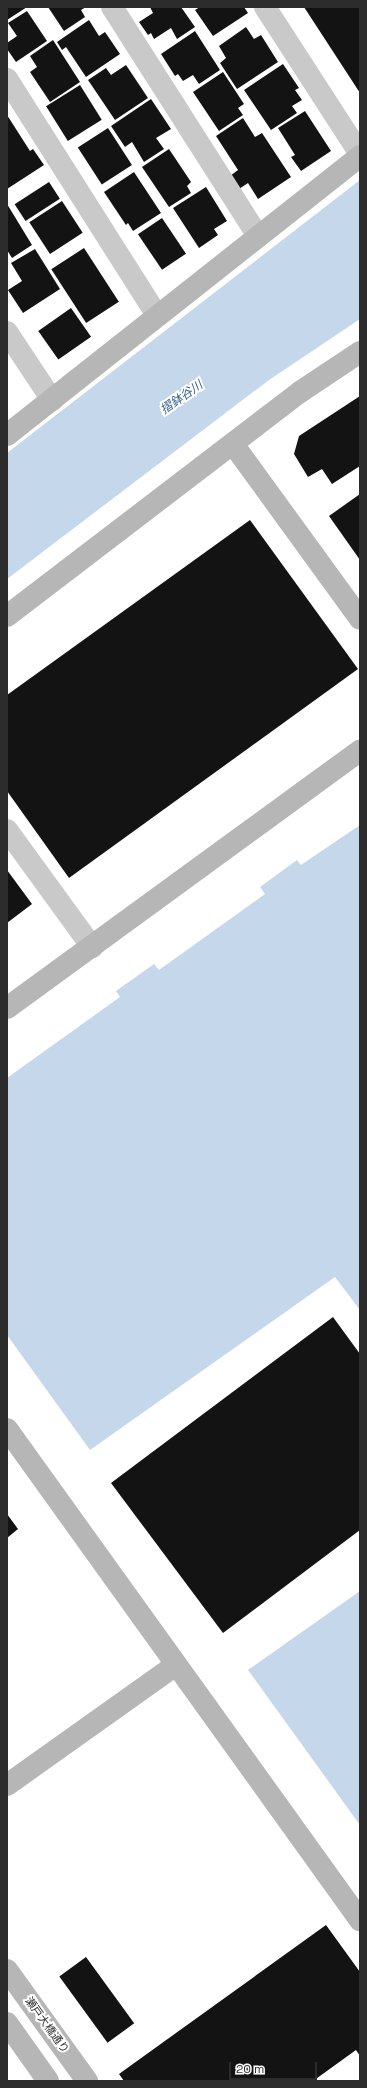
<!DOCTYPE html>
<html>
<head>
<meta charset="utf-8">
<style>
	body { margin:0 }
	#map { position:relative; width:367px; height:2088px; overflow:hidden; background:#fff; font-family:"Space Grotesk","Noto Sans JP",sans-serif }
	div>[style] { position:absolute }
	.water>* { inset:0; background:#c4d7eb }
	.building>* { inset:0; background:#131313; transform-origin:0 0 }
	.street>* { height:22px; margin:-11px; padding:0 11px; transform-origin:11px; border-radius:11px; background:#c9c9c9 }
	.secondary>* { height:22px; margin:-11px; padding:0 11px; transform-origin:11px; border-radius:11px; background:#b6b6b6 }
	span { translate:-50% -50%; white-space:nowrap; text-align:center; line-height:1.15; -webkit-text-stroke:4px #fff; paint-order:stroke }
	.street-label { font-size:11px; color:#2c2c2c }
	.water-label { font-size:12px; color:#3a628e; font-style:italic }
	.frame { position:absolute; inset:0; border:8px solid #2c2c2c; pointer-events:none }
	.scale { position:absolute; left:229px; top:2062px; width:88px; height:18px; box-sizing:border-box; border:2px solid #2c2c2c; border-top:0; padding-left:5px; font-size:12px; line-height:14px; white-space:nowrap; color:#2c2c2c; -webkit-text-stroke:3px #fff; paint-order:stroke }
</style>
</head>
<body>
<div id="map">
	<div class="water">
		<div style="clip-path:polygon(360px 180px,360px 319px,269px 380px,7px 579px,7px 453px)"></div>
		<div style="clip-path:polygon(360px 825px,360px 1310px,335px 1277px,90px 1450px,7px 1335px,7px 1078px,120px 997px,116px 991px,154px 964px,159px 970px,265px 894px,260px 887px,297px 860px,301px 865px)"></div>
		<div style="clip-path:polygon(360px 1591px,360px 1825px,248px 1670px)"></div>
	</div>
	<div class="building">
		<div style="clip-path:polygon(7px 7px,27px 7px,7px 20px)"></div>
		<div style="clip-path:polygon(48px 7px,86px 7px,81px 10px,85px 17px,64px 31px)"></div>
		<div style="clip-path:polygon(150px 7px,181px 7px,195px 27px,177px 39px,171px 28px,154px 39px,151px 33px,148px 35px,139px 22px,153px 13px)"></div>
		<div style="clip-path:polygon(200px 7px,244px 7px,248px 13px,213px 36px,195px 10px)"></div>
		<div style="clip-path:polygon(304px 7px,360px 7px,360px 93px)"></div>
		<div style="clip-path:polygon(27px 11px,47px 41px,16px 62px,7px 49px,7px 43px,17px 36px,8px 23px)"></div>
		<div style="clip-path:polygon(89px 20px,99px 36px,105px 32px,120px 54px,86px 77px,66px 47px,62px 50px,57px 42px)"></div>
		<div style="clip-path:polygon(246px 27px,254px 39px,261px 35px,278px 62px,237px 89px,220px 63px,226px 58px,219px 46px)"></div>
		<div style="clip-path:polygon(195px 31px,220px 70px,199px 84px,193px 75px,183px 81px,178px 74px,175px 76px,161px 54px)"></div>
		<div style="clip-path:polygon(53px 40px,80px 82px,50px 102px,30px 72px,37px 67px,30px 56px)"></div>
		<div style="clip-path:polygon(283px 64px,299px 88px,295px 90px,302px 100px,292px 106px,297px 113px,271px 130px,244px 90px)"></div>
		<div style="clip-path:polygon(126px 65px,148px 98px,115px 120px,88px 80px,106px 68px,111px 75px)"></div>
		<div style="clip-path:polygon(223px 72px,244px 104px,238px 108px,243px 115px,219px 131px,193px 92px)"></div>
		<div style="left:80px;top:85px;width:41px;height:40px;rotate:58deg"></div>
		<div style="clip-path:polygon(151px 99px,171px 129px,156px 138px,164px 149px,144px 162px,132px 142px,125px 147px,111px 126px)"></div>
		<div style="clip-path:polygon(305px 111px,331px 151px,301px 171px,291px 157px,295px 155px,278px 128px)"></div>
		<div style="clip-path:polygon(7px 115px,30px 151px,33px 149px,44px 165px,7px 189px)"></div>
		<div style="clip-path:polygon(243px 118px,255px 137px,262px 133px,291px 177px,258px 199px,248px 183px,239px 189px,230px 176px,238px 170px,216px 136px)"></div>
		<div style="left:108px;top:128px;width:44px;height:36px;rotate:57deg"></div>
		<div style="clip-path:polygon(169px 149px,191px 182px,187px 186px,191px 193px,169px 207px,142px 167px)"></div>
		<div style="clip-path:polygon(134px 172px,161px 213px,133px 231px,128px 223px,126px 225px,104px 192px)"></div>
		<div style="left:49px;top:182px;width:20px;height:41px;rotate:57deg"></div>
		<div style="clip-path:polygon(206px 187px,227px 221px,214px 229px,218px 235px,199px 248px,173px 208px)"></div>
		<div style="left:62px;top:201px;width:38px;height:39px;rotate:57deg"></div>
		<div style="clip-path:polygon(7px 204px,32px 245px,12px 258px,7px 250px)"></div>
		<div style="left:162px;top:218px;width:43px;height:29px;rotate:56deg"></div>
		<div style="left:84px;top:248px;width:64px;height:39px;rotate:57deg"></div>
		<div style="clip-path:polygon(35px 249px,60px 289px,23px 313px,8px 290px,22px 281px,11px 263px)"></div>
		<div style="left:71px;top:308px;width:35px;height:40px;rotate:55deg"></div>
		<div style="clip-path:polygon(360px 396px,360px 466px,332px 484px,322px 469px,308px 477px,294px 454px,299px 436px)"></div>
		<div style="clip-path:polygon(360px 494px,360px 560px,329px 516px)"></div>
		<div style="clip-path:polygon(250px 520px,358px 669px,69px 878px,7px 791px,7px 695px)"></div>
		<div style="clip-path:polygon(7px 870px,32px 904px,7px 923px)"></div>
		<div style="clip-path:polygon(333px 1317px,360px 1354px,360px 1530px,223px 1633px,111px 1483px)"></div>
		<div style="clip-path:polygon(7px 1514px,18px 1529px,7px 1538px)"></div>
		<div style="clip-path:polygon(326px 1925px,360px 1972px,360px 2056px,356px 2050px,313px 2081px,124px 2081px,119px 2074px)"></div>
		<div style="left:86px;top:1957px;width:82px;height:33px;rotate:54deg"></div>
	</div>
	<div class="street">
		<div style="left:112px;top:7px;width:272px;rotate:57.5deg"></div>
		<div style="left:265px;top:7px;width:175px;rotate:57.1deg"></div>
		<div style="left:7px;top:79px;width:280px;rotate:57.6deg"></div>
		<div style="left:7px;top:332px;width:82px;rotate:56.5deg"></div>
		<div style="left:7px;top:830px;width:145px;rotate:54deg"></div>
	</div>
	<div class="secondary">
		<div style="left:7px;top:435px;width:450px;rotate:-38.3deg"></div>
		<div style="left:233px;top:444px;width:216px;rotate:54deg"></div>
		<div style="left:7px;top:616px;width:369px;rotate:-37.4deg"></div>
		<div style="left:300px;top:392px;width:72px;rotate:-33.7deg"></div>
		<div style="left:7px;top:1008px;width:437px;rotate:-36.1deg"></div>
		<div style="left:7px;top:1429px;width:605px;rotate:54.29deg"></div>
		<div style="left:7px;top:1785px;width:207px;rotate:-35.4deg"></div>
		<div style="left:7px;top:1970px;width:137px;rotate:54.2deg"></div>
		<div style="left:7px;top:2023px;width:71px;rotate:54.7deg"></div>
	</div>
	<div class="street-label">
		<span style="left:47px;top:2025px;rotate:54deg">瀬戸大橋通り</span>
	</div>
	<div class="water-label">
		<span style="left:182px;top:398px;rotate:-35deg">摺鉢谷川</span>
	</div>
	<div class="frame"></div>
	<div class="scale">20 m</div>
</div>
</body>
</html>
